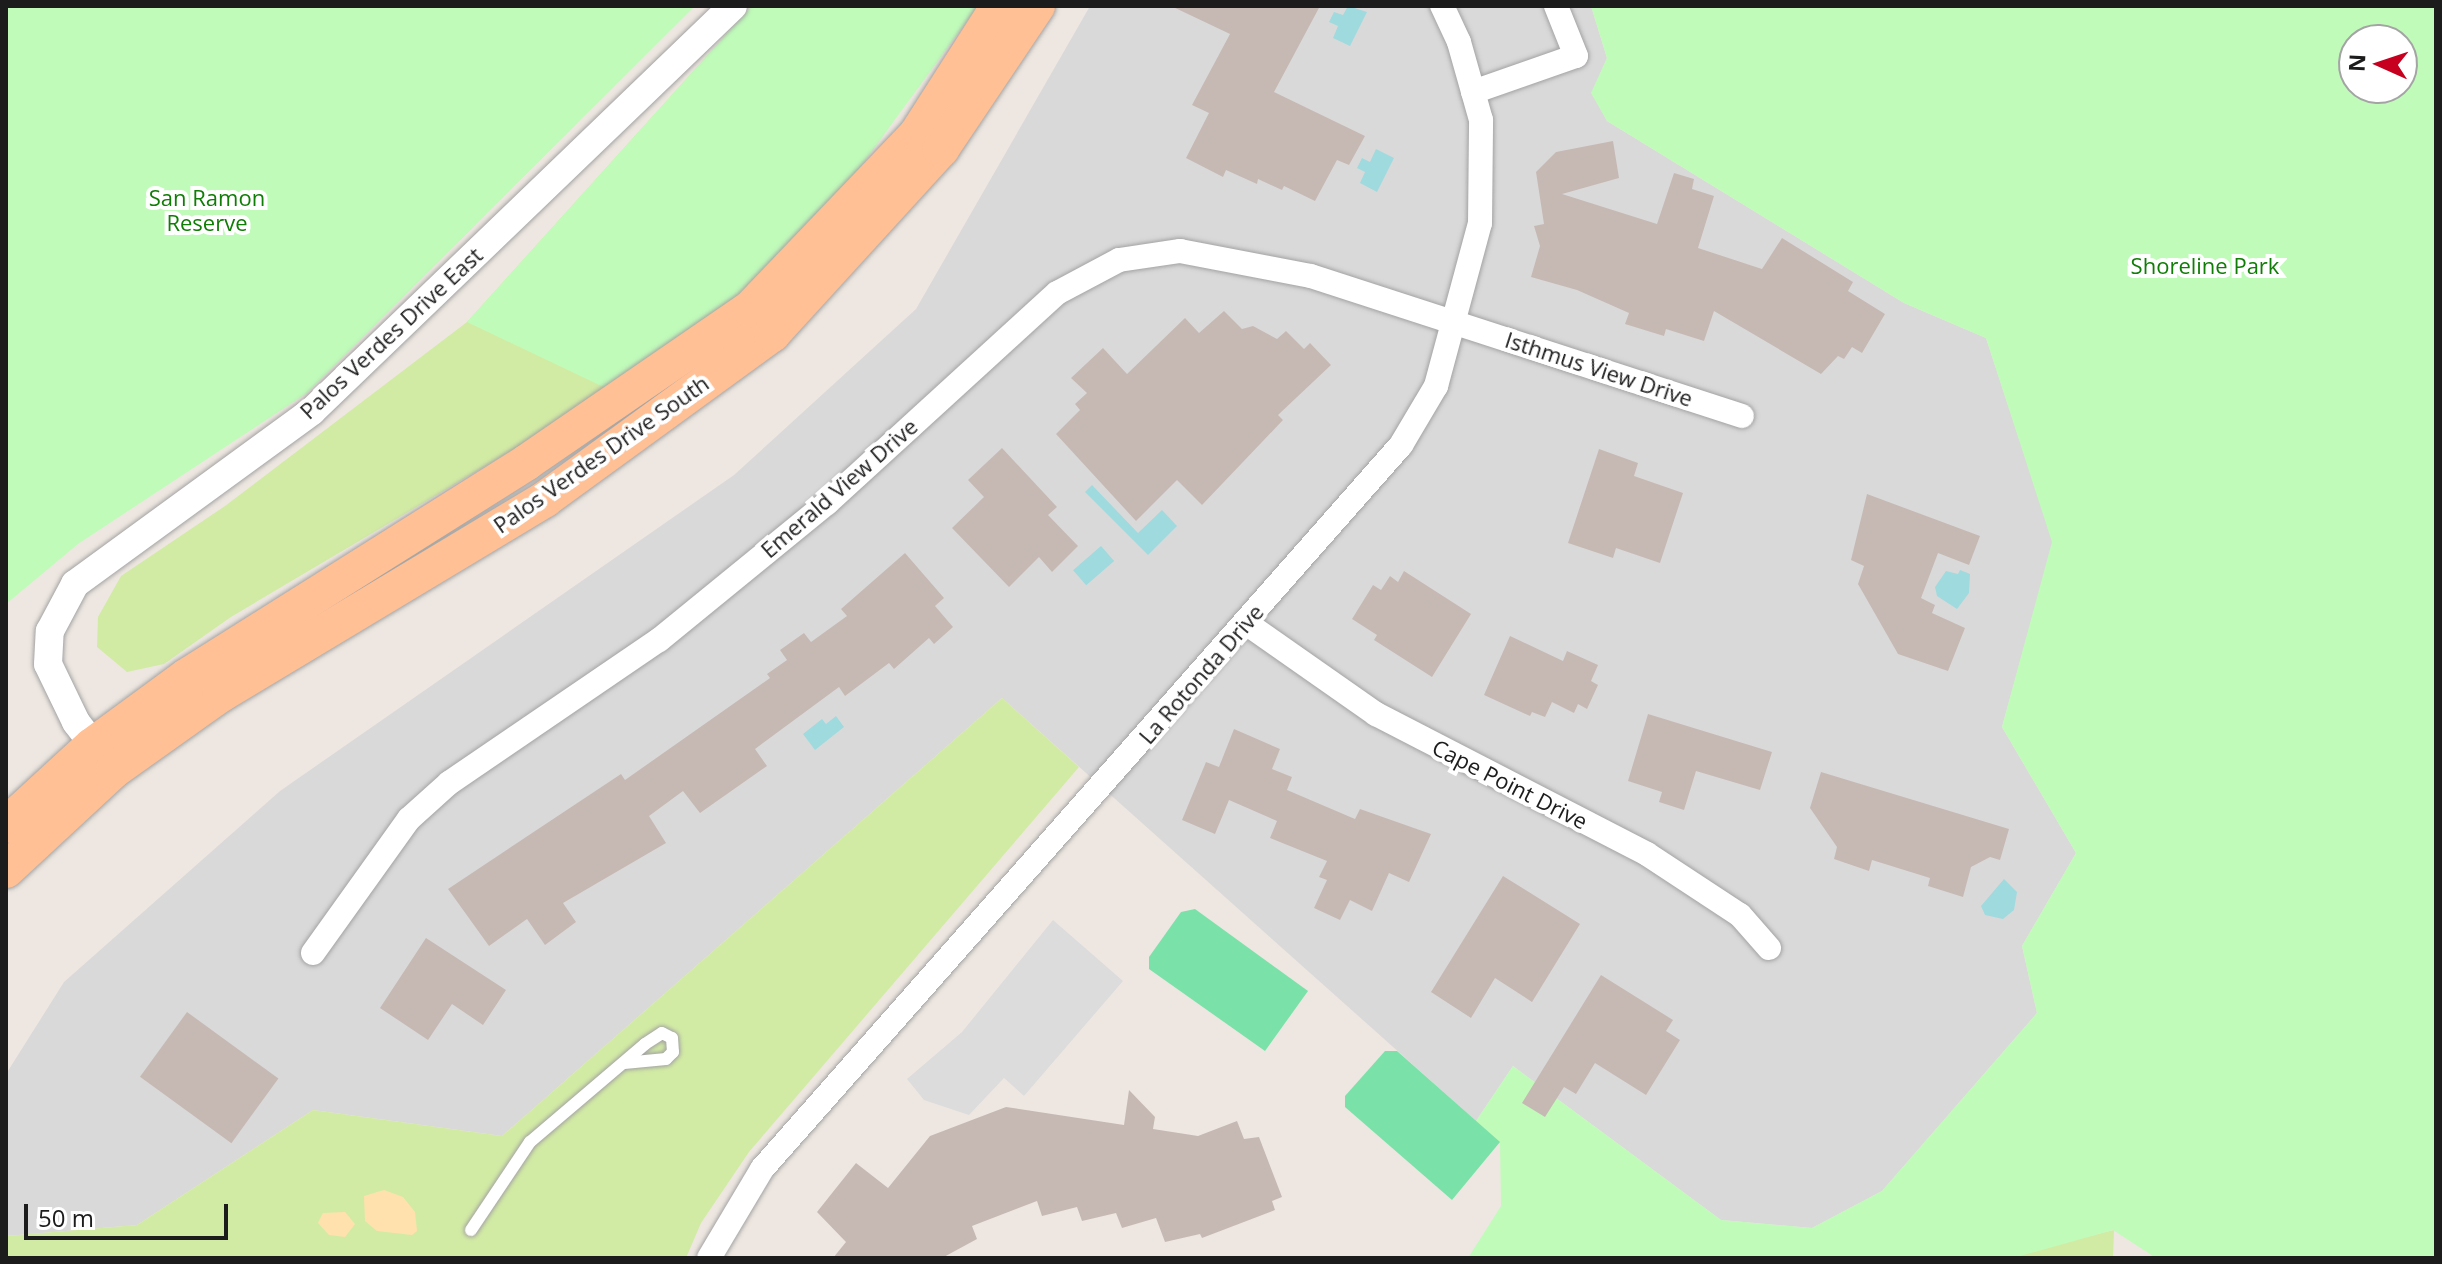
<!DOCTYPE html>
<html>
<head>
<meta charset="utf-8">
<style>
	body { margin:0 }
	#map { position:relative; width:2442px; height:1264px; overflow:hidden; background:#eee7e1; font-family:"Open Sans",sans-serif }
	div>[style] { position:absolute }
	.residential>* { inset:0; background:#dad9d9 }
	.grass>* { inset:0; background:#d2eba4 }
	.sand>* { inset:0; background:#ffe1ae }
	.park>* { inset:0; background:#c0fbba }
	.pitch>* { inset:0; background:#7ae1a9 }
	.parking>* { inset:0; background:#dcdcdc }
	.water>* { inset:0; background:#9fdade; transform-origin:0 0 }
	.building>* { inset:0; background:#c6b9b4; transform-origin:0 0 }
	.roads { filter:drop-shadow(0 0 2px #a3a3a3) drop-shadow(0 0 2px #a3a3a3) }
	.service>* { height:12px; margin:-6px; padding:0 6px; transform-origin:6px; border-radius:6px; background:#fff }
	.minor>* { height:24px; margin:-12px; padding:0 12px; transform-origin:12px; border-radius:12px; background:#fff }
	.tertiary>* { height:28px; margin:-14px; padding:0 14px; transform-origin:14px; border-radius:14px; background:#fff }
	.primary>* { height:36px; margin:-18px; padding:0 18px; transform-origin:18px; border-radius:18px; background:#ffc095 }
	span { translate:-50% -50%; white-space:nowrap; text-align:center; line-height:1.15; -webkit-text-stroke:8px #fff; paint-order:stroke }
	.park-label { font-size:22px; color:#107d06 }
	.street-label { font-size:22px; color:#1c1c1c }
	.frame { position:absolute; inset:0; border:8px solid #1c1c1c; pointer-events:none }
	.north { position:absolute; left:2338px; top:24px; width:80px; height:80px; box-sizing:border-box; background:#fff; border:2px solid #a4a4a4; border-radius:50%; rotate:273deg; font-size:22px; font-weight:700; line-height:32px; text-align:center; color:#1c1c1c }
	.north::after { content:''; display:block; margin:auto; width:28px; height:36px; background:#c80020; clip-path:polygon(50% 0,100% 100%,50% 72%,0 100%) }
	.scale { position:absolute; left:24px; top:1204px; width:204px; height:36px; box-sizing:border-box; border:4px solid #1c1c1c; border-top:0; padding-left:10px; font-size:24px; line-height:28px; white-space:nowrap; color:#1c1c1c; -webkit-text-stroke:6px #fff; paint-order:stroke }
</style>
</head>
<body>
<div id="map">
	<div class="residential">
		<div style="clip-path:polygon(1090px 6px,1591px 6px,1607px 58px,1592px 93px,1607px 121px,1904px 303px,1986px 338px,2053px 542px,2002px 727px,2076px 853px,2022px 946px,2037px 1013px,1882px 1191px,1812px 1228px,1721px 1220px,1513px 1066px,1476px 1121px,1002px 698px,502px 1136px,313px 1110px,137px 1225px,6px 1236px,6px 1074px,64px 982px,280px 791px,734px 475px,916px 309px)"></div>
	</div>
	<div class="grass">
		<div style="clip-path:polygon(752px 6px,612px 391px,231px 617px,164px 664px,127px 672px,97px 647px,98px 617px,121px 576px,225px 506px,467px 322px)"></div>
		<div style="clip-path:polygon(1002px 698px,1079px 767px,749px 1152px,701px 1223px,686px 1258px,6px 1258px,6px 1236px,137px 1225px,313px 1110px,502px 1136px)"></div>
		<div style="clip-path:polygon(2114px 1230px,2113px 1258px,1999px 1258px)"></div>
	</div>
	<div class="sand">
		<div style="clip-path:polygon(384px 1190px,403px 1197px,415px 1212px,417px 1231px,412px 1235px,377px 1231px,365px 1221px,364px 1196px)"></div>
		<div style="clip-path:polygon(345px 1212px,355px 1224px,345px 1237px,329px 1235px,318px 1223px,323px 1213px)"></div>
	</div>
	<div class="park">
		<div style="clip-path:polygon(6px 6px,695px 6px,307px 393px,78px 544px,6px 604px)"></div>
		<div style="clip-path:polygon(752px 6px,978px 6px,818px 225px,715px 316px,612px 391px,467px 322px)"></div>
		<div style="clip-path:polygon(evenodd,1591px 6px,2436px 6px,2436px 1258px,2156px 1258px,2113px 1230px,2013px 1258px,1468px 1258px,1501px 1206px,1500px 1143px,1476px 1121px,1513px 1066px,1721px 1220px,1812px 1228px,1882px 1191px,2037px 1013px,2022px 946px,2076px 853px,2002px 727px,2052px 542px,1986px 338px,1904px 303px,1607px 121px,1591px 93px,1607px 58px,1591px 6px,2354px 40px,2402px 40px,2402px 88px,2354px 88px,2354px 40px)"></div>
	</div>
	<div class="pitch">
		<div style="clip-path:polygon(1195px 909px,1308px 991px,1265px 1051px,1149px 969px,1149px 957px,1181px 912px)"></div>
		<div style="clip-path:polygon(1385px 1051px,1397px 1051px,1500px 1142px,1452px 1200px,1345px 1107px,1345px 1096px)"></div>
	</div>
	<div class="parking">
		<div style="clip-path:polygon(1053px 920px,1123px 981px,1024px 1096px,1004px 1078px,969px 1115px,924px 1100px,907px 1079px,962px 1032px)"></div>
	</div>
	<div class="water">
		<div style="clip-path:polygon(1348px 6px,1367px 12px,1350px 46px,1333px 38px,1338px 26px,1329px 22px,1334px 12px,1343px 15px)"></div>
		<div style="clip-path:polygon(1376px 149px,1394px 158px,1377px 192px,1360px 183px,1365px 172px,1357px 168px,1362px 158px,1370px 162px)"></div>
		<div style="clip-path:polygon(1092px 485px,1138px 533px,1162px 510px,1177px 526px,1148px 555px,1085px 492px)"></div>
		<div style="left:1101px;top:546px;width:20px;height:37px;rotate:49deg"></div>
		<div style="clip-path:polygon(1960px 570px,1970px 574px,1969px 593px,1957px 609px,1937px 596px,1935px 587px,1946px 571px,1958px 574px)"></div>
		<div style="clip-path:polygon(836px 716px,844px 727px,815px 750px,803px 734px,822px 719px,826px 724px)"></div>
		<div style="clip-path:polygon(2004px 879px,2017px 892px,2014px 910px,2003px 919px,1985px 915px,1981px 906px)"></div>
	</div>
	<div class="building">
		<div style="clip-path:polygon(1171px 6px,1320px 6px,1274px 92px,1365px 136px,1349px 165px,1337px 160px,1315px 201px,1284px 186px,1282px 190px,1258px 179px,1257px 184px,1226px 170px,1223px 177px,1186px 158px,1209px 113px,1192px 105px,1230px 34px)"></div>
		<div style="clip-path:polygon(1613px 141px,1619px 178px,1562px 194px,1657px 224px,1674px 173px,1694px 179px,1692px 189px,1714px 196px,1698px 248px,1762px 269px,1782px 238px,1853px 282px,1848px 291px,1885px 314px,1862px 353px,1852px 347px,1844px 359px,1838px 356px,1821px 374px,1714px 311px,1704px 341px,1666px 329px,1664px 336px,1625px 324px,1629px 313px,1577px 290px,1531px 277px,1540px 246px,1534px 226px,1544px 224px,1536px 172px,1556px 152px)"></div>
		<div style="clip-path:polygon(1224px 311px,1242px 329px,1253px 326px,1277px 339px,1286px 331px,1304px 349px,1310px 343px,1331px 365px,1278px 415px,1283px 420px,1202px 505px,1177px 480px,1136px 521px,1056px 434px,1080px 410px,1075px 404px,1087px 393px,1071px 378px,1103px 348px,1127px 374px,1185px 318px,1199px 333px)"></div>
		<div style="clip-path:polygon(1002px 448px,1057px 507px,1048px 515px,1078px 546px,1052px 572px,1039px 557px,1009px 587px,952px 528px,984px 497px,968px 480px)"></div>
		<div style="clip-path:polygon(1599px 449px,1638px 463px,1634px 476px,1683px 493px,1660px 563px,1616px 548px,1613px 558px,1568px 543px)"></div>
		<div style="clip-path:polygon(1867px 494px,1980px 536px,1969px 565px,1938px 553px,1921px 598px,1935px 605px,1932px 613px,1965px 628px,1948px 671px,1898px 654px,1858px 584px,1864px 566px,1851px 560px)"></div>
		<div style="clip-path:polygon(905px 553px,944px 598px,935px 606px,953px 627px,934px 644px,929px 638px,894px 669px,889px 663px,845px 696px,839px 687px,755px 749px,767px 766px,700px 813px,683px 791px,649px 816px,666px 843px,563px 903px,576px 922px,545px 945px,527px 919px,489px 946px,448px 889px,621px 774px,625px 780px,770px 678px,767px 674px,787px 660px,780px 650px,804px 633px,811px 642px,847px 616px,841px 609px)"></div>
		<div style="clip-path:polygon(1404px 571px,1471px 614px,1432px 677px,1374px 640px,1377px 635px,1352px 619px,1373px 585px,1381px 590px,1390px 576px,1398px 582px)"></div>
		<div style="clip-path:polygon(1510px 636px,1563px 661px,1567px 651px,1598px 665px,1591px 681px,1598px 685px,1587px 709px,1578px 704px,1574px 713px,1552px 702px,1545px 717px,1532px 712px,1530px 716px,1484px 695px)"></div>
		<div style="clip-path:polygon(1648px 714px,1772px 752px,1760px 790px,1696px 771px,1684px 810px,1659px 802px,1662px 792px,1628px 781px)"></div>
		<div style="clip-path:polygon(1234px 729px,1280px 749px,1272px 769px,1292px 777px,1287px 790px,1355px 819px,1360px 809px,1431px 834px,1409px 882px,1389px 873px,1372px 911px,1350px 900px,1340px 920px,1314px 908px,1327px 880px,1319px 877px,1327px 861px,1270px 838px,1277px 821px,1229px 800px,1215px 834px,1182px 820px,1206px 762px,1219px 767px)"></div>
		<div style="clip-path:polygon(1821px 772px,2009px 829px,2000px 860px,1990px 857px,1971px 867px,1963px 897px,1928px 886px,1930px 878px,1872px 860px,1869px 871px,1834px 859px,1837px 847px,1810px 808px)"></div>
		<div style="clip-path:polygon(1503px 876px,1580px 924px,1532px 1002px,1495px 978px,1471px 1018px,1431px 992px)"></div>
		<div style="clip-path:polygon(426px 938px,506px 990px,483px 1025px,452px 1004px,428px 1040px,380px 1008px)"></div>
		<div style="clip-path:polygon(1601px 975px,1673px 1020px,1666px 1031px,1680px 1040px,1646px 1095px,1595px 1063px,1576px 1094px,1564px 1087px,1545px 1117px,1522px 1103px)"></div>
		<div style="left:187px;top:1012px;width:113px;height:80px;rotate:36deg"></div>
		<div style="clip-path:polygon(1129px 1090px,1155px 1117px,1153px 1129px,1198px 1136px,1237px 1121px,1244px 1139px,1259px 1137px,1282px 1197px,1272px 1201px,1275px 1210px,1202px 1238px,1200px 1234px,1165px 1242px,1156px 1218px,1122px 1228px,1116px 1213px,1082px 1221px,1077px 1207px,1042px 1216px,1037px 1201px,972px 1226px,977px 1239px,942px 1258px,833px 1258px,846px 1242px,817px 1212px,856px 1163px,888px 1188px,930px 1136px,1006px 1107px,1124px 1125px)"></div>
	</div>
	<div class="roads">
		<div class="service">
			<div style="left:471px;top:1230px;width:106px;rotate:-56.2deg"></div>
			<div style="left:530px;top:1142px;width:151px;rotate:-40.4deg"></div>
			<div style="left:645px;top:1044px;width:20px;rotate:-33deg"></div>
			<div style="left:662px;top:1033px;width:11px;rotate:27deg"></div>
			<div style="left:672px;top:1038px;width:14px;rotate:86deg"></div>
			<div style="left:673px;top:1052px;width:10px;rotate:135deg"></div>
			<div style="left:666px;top:1059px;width:42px;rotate:174.6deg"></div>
		</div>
		<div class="minor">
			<div style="left:1473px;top:92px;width:109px;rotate:-19.3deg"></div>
			<div style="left:1576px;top:56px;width:54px;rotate:-111.8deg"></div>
			<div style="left:1246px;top:623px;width:159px;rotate:35deg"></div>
			<div style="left:1376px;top:714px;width:305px;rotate:27.3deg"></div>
			<div style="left:1647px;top:854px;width:111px;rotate:33.3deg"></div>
			<div style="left:1740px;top:915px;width:44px;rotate:48.7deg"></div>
			<div style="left:313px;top:953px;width:165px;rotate:-54.4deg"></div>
			<div style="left:409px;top:819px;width:54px;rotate:-42deg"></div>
			<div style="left:449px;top:783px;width:254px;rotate:-34.3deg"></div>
			<div style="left:659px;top:640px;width:217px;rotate:-39.2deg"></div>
			<div style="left:827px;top:503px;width:311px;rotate:-42.4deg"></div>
			<div style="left:1057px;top:293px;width:70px;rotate:-28deg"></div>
			<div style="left:1119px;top:260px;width:62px;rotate:-8.4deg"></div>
			<div style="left:1180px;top:251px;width:133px;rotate:10.8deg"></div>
			<div style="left:1311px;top:276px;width:453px;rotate:18deg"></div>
			<div style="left:709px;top:1258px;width:104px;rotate:-59.2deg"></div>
			<div style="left:762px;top:1169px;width:966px;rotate:-48.57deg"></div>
			<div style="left:1401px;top:445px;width:69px;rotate:-59.3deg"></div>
			<div style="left:1436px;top:386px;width:169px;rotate:-74.9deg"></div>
			<div style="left:1480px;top:223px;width:103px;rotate:-89.4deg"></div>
			<div style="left:1481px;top:120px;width:81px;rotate:-105.8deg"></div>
			<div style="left:1459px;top:42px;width:40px;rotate:-115deg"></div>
		</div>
		<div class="tertiary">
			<div style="left:106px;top:761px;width:49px;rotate:-127.6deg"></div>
			<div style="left:76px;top:722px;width:64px;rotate:-115.8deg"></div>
			<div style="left:48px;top:664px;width:33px;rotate:-87deg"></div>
			<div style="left:50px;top:631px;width:53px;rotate:-62deg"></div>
			<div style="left:75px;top:584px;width:293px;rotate:-36.1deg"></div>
			<div style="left:312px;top:411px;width:584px;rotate:-43.89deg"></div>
		</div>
		<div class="primary">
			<div style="left:6px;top:825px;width:117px;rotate:-42.6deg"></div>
			<div style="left:92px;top:746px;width:117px;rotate:-36.3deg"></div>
			<div style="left:186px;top:677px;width:403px;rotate:-32.2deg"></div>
			<div style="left:527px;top:462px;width:270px;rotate:-34.5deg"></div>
			<div style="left:750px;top:309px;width:242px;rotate:-46.3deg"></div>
			<div style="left:917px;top:134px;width:152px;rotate:-57.4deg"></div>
			<div style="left:6px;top:870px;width:147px;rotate:-42.8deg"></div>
			<div style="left:114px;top:770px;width:131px;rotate:-35.4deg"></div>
			<div style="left:221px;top:694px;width:378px;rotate:-31deg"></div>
			<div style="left:545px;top:499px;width:281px;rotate:-36deg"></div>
			<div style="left:772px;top:334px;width:251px;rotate:-47.6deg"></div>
			<div style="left:941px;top:149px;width:172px;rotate:-56.1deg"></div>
		</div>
	</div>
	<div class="park-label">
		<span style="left:207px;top:210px">San Ramon<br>Reserve</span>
		<span style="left:2205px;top:266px">Shoreline Park</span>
	</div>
	<div class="street-label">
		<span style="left:391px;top:333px;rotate:-43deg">Palos Verdes Drive East</span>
		<span style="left:1599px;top:369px;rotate:18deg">Isthmus View Drive</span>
		<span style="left:601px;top:454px;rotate:-35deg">Palos Verdes Drive South</span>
		<span style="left:839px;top:488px;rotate:-41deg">Emerald View Drive</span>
		<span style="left:1201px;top:674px;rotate:-49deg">La Rotonda Drive</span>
		<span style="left:1510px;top:784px;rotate:27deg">Cape Point Drive</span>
	</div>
	<div class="frame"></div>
	<div class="north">N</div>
	<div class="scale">50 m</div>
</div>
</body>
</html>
